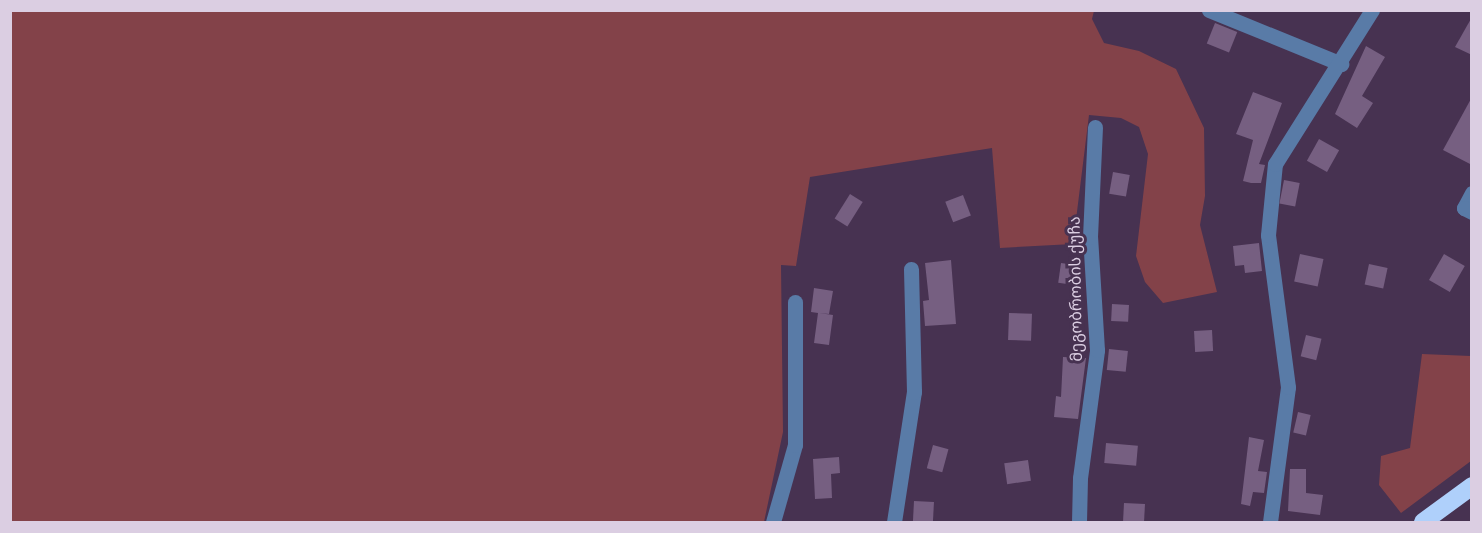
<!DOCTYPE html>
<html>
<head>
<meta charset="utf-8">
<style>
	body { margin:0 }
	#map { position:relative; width:1482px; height:533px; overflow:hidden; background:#473251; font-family:Commissioner,"Noto Sans Georgian",sans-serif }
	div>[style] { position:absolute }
	.green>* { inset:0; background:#834249 }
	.building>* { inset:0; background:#765f81; transform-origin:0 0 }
	.minor>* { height:15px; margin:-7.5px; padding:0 7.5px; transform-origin:7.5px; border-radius:7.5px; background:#597ba7 }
	.highway>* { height:18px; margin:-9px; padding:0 9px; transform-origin:9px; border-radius:9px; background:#afd0fb }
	span { translate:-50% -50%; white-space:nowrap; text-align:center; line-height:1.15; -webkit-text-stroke:6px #473251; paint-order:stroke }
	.street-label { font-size:16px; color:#dbcee2 }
	.frame { position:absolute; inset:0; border:12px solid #dbcee2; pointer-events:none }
</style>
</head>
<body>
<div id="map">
	<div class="green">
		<div style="clip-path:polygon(10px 11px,1094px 11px,1092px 19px,1104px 43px,1139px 51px,1176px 69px,1204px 128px,1205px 196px,1200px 225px,1217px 292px,1163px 303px,1145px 282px,1136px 256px,1148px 154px,1139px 127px,1121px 118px,1089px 115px,1073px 244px,1000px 248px,992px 148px,810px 177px,796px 266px,781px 265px,783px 432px,764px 522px,11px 522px)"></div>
		<div style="clip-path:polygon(1422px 354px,1471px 356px,1471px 461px,1401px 513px,1379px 485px,1381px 456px,1410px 448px)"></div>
	</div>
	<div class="building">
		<div style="clip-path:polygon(1472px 17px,1472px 55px,1455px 47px)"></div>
		<div style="left:1215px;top:23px;width:24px;height:22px;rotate:22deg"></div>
		<div style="clip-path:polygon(1366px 46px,1385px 57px,1362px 96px,1373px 103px,1357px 128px,1335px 114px)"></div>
		<div style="clip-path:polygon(1253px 92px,1282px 103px,1259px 164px,1265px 165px,1261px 183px,1251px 183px,1243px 181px,1253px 140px,1236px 134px)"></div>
		<div style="clip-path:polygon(1472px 97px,1472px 165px,1443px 150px)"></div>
		<div style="left:1319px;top:139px;width:23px;height:25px;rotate:29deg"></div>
		<div style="left:1113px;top:172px;width:17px;height:22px;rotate:10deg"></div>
		<div style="left:1284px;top:180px;width:16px;height:24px;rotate:11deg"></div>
		<div style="left:850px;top:194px;width:15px;height:29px;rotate:32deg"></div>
		<div style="left:963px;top:195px;width:22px;height:19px;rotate:69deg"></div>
		<div style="clip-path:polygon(1259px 243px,1262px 271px,1245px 273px,1244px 265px,1235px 266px,1233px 246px)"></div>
		<div style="left:1300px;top:254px;width:24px;height:28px;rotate:12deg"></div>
		<div style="left:1444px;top:254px;width:24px;height:30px;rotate:30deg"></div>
		<div style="clip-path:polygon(951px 260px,956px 324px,925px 326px,923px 301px,929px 300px,925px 263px)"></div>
		<div style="left:1061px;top:263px;width:21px;height:20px;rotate:8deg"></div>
		<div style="left:1369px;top:264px;width:19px;height:21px;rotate:12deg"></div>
		<div style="clip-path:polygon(814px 288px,833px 291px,829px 314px,819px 313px,833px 315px,829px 345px,814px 343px,818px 313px,811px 312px)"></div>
		<div style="left:1112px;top:304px;width:17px;height:17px;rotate:3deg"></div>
		<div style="left:1009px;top:313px;width:23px;height:27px;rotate:2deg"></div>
		<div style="left:1212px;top:330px;width:21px;height:18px;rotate:87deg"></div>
		<div style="left:1306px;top:335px;width:16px;height:22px;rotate:14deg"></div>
		<div style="left:1109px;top:349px;width:19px;height:21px;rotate:6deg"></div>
		<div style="clip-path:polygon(1063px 357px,1086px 358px,1078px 419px,1054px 417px,1056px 396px,1061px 397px)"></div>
		<div style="left:1298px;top:412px;width:13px;height:21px;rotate:13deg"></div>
		<div style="clip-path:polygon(1249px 437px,1264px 440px,1258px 471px,1267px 472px,1264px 493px,1253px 492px,1250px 506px,1241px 504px)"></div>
		<div style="left:1106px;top:443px;width:32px;height:20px;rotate:5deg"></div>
		<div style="left:933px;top:445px;width:16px;height:24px;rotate:15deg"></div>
		<div style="clip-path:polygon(839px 457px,840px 473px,831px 474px,832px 498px,815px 499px,813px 459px)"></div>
		<div style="left:1028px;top:460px;width:21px;height:24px;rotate:82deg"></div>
		<div style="clip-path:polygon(1290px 469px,1306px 469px,1306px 493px,1323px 495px,1320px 515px,1288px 511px)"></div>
		<div style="left:914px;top:501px;width:20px;height:21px;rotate:3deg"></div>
		<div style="left:1124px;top:503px;width:21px;height:19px;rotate:3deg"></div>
	</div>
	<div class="minor">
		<div style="left:1209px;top:10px;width:143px;rotate:22.2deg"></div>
		<div style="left:1472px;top:193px;width:17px;rotate:118deg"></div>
		<div style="left:1464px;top:208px;width:9px;rotate:27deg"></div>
		<div style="left:773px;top:522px;width:80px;rotate:-74.1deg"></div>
		<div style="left:795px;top:445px;width:143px;rotate:-90deg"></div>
		<div style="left:894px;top:522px;width:132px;rotate:-81.3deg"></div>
		<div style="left:914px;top:392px;width:123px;rotate:-91.4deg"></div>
		<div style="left:1079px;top:522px;width:44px;rotate:-88.7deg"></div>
		<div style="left:1080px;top:478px;width:129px;rotate:-82.4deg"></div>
		<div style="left:1097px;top:350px;width:113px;rotate:-93.5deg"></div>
		<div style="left:1090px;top:237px;width:110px;rotate:-87.4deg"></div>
		<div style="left:1270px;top:522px;width:136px;rotate:-82.4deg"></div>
		<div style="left:1288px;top:387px;width:153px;rotate:-97.5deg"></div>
		<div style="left:1268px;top:235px;width:71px;rotate:-84.4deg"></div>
		<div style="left:1275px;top:164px;width:182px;rotate:-57.8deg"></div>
	</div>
	<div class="highway">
		<div style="left:1423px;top:522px;width:61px;rotate:-36.3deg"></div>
	</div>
	<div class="street-label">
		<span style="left:1075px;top:289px;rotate:-91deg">მეგობრობის ქუჩა</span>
	</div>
	<div class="frame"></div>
</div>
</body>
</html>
